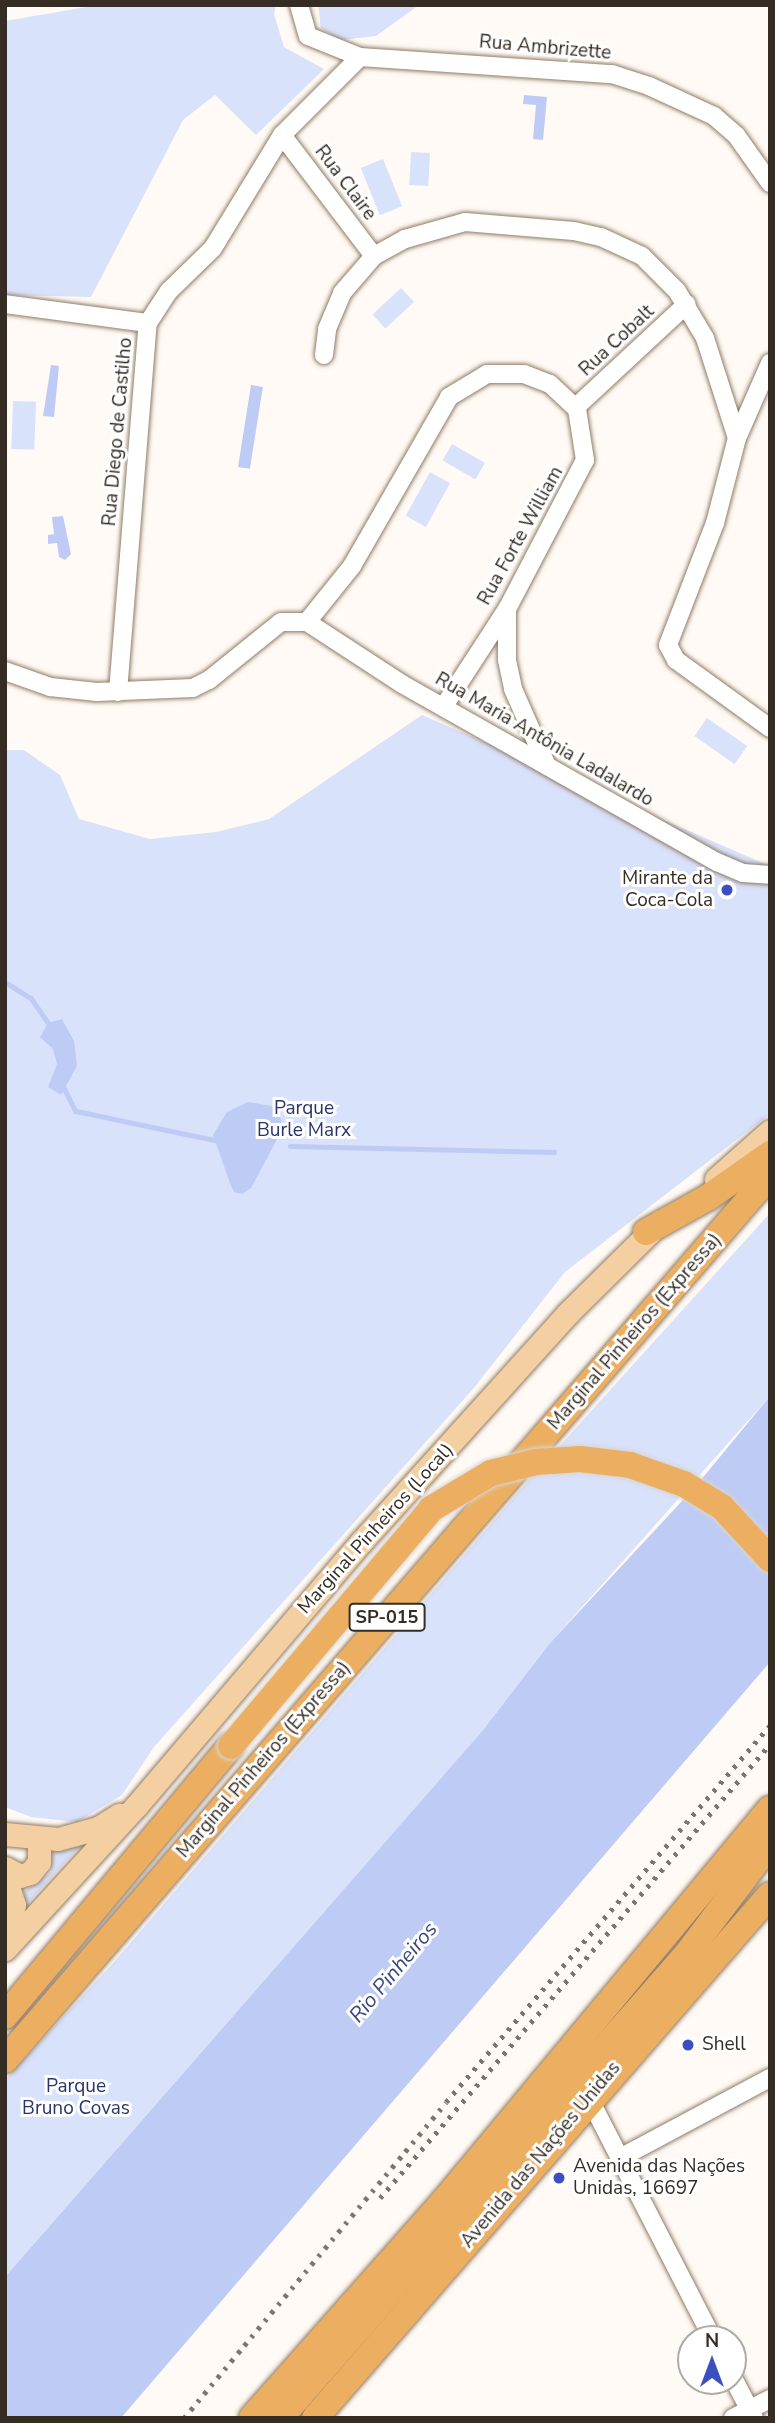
<!DOCTYPE html>
<html>
<head>
<meta charset="utf-8">
<style>
	body { margin:0 }
	#map { position:relative; width:775px; height:2423px; overflow:hidden; background:#fffaf5; font-family:"Nunito Sans",sans-serif }
	div>[style] { position:absolute }
	.green>* { inset:0; background:#d9e2fb; transform-origin:0 0 }
	.water>* { inset:0; background:#becbf5; transform-origin:0 0 }
	.stream>* { height:4.5px; margin:-2.25px; padding:0 2.25px; transform-origin:2.25px; border-radius:2.25px; background:#becbf5 }
	.roads { filter:drop-shadow(0 0 2px #907c66) drop-shadow(0 0 2px #907c66) }
	.minor>* { height:18px; margin:-9px; padding:0 9px; transform-origin:9px; border-radius:9px; background:#fff }
	.major>* { height:23px; margin:-11.5px; padding:0 11.5px; transform-origin:11.5px; border-radius:11.5px; background:#f4cfa1 }
	.highway>* { height:26px; margin:-13px; padding:0 13px; transform-origin:13px; border-radius:13px; background:#ecaf62 }
	.rail>* { height:4.5px; margin-top:-2.25px; transform-origin:0; background:repeating-linear-gradient(90deg,#7c756d 0 3.5px,transparent 0 10.5px) }
	.bridges { filter:drop-shadow(0 0 2px #d7d5d3) drop-shadow(0 0 2px #d7d5d3) }
	.highway-bridge>* { height:26px; margin:-13px; padding:0 13px; transform-origin:13px; border-radius:13px; background:#ecaf62 }
	.dots>* { width:19px; height:19px; translate:-50% -50%; box-sizing:border-box; border:4px solid #fff; border-radius:50% }
	span { translate:-50% -50%; white-space:nowrap; text-align:center; line-height:1.15; -webkit-text-stroke:6px #fff; paint-order:stroke }
	.shield-label span { padding:2px 5px; background:#fff; border:2px solid; border-radius:5px; -webkit-text-stroke-width:0 }
	.shield-label { font-size:18px; color:#352d24; font-weight:700 }
	.street-label { font-size:19px; color:#352d24 }
	.poi-label { font-size:19px; color:#352d24 }
	.right { translate:-100% -50%; text-align:right }
	.left { translate:0 -50%; text-align:left }
	.park-label { font-size:19px; color:#293568 }
	.water-label { font-size:21px; color:#3a497d; font-style:italic }
	.frame { position:absolute; inset:0; border:7px solid #352d24; pointer-events:none }
	.north { position:absolute; left:677px; top:2325px; width:70px; height:70px; box-sizing:border-box; background:#fff; border:2px solid #aeaba7; border-radius:50%; rotate:0deg; font-size:19px; font-weight:700; line-height:28px; text-align:center; color:#352d24 }
	.north::after { content:''; display:block; margin:auto; width:24px; height:32px; background:#3b4fc2; clip-path:polygon(50% 0,100% 100%,50% 72%,0 100%) }
</style>
</head>
<body>
<div id="map">
	<div class="green">
		<div style="clip-path:polygon(98px 5px,276px 5px,274px 14px,284px 47px,324px 69px,256px 135px,215px 95px,183px 120px,91px 297px,5px 295px,5px 21px)"></div>
		<div style="clip-path:polygon(318px 5px,419px 5px,376px 36px,341px 40px,321px 29px)"></div>
		<div style="left:411px;top:152px;width:19px;height:33px;rotate:3deg"></div>
		<div style="left:383px;top:159px;width:51px;height:24px;rotate:68deg"></div>
		<div style="left:401px;top:288px;width:19px;height:39px;rotate:47deg"></div>
		<div style="left:13px;top:401px;width:23px;height:48px;rotate:2deg"></div>
		<div style="left:452px;top:444px;width:38px;height:19px;rotate:30deg"></div>
		<div style="left:430px;top:472px;width:23px;height:50px;rotate:29deg"></div>
		<div style="clip-path:polygon(422px 715px,770px 866px,770px 1114px,565px 1272px,473px 1389px,154px 1747px,122px 1795px,77px 1822px,31px 1817px,5px 1807px,5px 750px,24px 750px,60px 775px,79px 819px,150px 839px,216px 832px,269px 819px)"></div>
		<div style="left:707px;top:718px;width:49px;height:22px;rotate:35deg"></div>
		<div style="clip-path:polygon(770px 1213px,770px 1396px,550px 1643px,483px 1730px,5px 2277px,5px 2080px,114px 1962px,528px 1481px)"></div>
		<div style="clip-path:polygon(80px 1846px,26px 1905px,24px 1892px,51px 1872px,52px 1850px)"></div>
	</div>
	<div class="water">
		<div style="clip-path:polygon(524px 95px,547px 97px,543px 140px,533px 139px,536px 105px,523px 104px)"></div>
		<div style="clip-path:polygon(51px 365px,59px 366px,54px 417px,43px 416px)"></div>
		<div style="left:251px;top:385px;width:12px;height:83px;rotate:9deg"></div>
		<div style="clip-path:polygon(63px 516px,71px 554px,65px 560px,59px 557px,57px 543px,48px 544px,48px 535px,54px 534px,52px 517px)"></div>
		<div style="clip-path:polygon(62px 1019px,74px 1041px,77px 1066px,61px 1095px,48px 1087px,57px 1064px,53px 1049px,40px 1037px,48px 1023px)"></div>
		<div style="clip-path:polygon(248px 1102px,272px 1106px,281px 1119px,282px 1130px,251px 1188px,242px 1194px,234px 1192px,230px 1183px,213px 1135px,227px 1112px)"></div>
		<div style="clip-path:polygon(770px 1396px,770px 1662px,121px 2418px,5px 2418px,5px 2277px,483px 1730px,550px 1643px,696px 1486px)"></div>
	</div>
	<div class="stream">
		<div style="left:5px;top:982px;width:31px;rotate:32deg"></div>
		<div style="left:31px;top:998px;width:35px;rotate:55deg"></div>
		<div style="left:62px;top:1084px;width:30px;rotate:63deg"></div>
		<div style="left:76px;top:1111px;width:146px;rotate:11.8deg"></div>
		<div style="left:290px;top:1146px;width:264px;rotate:1.3deg"></div>
	</div>
	<div class="roads">
		<div class="minor">
			<div style="left:299px;top:5px;width:32px;rotate:74deg"></div>
			<div style="left:308px;top:36px;width:56px;rotate:22deg"></div>
			<div style="left:360px;top:57px;width:253px;rotate:3.9deg"></div>
			<div style="left:612px;top:74px;width:39px;rotate:18deg"></div>
			<div style="left:649px;top:86px;width:72px;rotate:24.8deg"></div>
			<div style="left:714px;top:116px;width:29px;rotate:41deg"></div>
			<div style="left:736px;top:135px;width:59px;rotate:54.7deg"></div>
			<div style="left:282px;top:135px;width:152px;rotate:52.8deg"></div>
			<div style="left:5px;top:304px;width:144px;rotate:7.6deg"></div>
			<div style="left:324px;top:355px;width:26px;rotate:-83deg"></div>
			<div style="left:327px;top:329px;width:39px;rotate:-67deg"></div>
			<div style="left:342px;top:293px;width:49px;rotate:-49.1deg"></div>
			<div style="left:374px;top:256px;width:35px;rotate:-29deg"></div>
			<div style="left:405px;top:239px;width:62px;rotate:-15.8deg"></div>
			<div style="left:465px;top:222px;width:109px;rotate:4.7deg"></div>
			<div style="left:574px;top:231px;width:28px;rotate:13deg"></div>
			<div style="left:601px;top:237px;width:45px;rotate:24.9deg"></div>
			<div style="left:642px;top:256px;width:49px;rotate:45deg"></div>
			<div style="left:677px;top:291px;width:55px;rotate:59.2deg"></div>
			<div style="left:705px;top:338px;width:105px;rotate:72.3deg"></div>
			<div style="left:770px;top:363px;width:82px;rotate:113.7deg"></div>
			<div style="left:737px;top:438px;width:88px;rotate:104.5deg"></div>
			<div style="left:715px;top:523px;width:131px;rotate:111.1deg"></div>
			<div style="left:668px;top:645px;width:17px;rotate:62deg"></div>
			<div style="left:676px;top:660px;width:116px;rotate:35.9deg"></div>
			<div style="left:576px;top:407px;width:151px;rotate:-42.9deg"></div>
			<div style="left:507px;top:609px;width:51px;rotate:90deg"></div>
			<div style="left:507px;top:660px;width:30px;rotate:78deg"></div>
			<div style="left:513px;top:689px;width:84px;rotate:66.2deg"></div>
			<div style="left:307px;top:622px;width:72px;rotate:-51.2deg"></div>
			<div style="left:352px;top:566px;width:195px;rotate:-60.1deg"></div>
			<div style="left:449px;top:397px;width:44px;rotate:-31.2deg"></div>
			<div style="left:487px;top:374px;width:37px"></div>
			<div style="left:524px;top:374px;width:28px;rotate:21deg"></div>
			<div style="left:550px;top:384px;width:37px;rotate:43deg"></div>
			<div style="left:577px;top:409px;width:52px;rotate:81.1deg"></div>
			<div style="left:585px;top:460px;width:168px;rotate:117.6deg"></div>
			<div style="left:507px;top:609px;width:116px;rotate:123deg"></div>
			<div style="left:5px;top:671px;width:48px;rotate:19.6deg"></div>
			<div style="left:50px;top:687px;width:47px;rotate:6.1deg"></div>
			<div style="left:97px;top:692px;width:96px;rotate:-2.4deg"></div>
			<div style="left:193px;top:688px;width:18px;rotate:-27deg"></div>
			<div style="left:209px;top:680px;width:92px;rotate:-38.9deg"></div>
			<div style="left:281px;top:622px;width:26px"></div>
			<div style="left:307px;top:622px;width:113px;rotate:33.1deg"></div>
			<div style="left:402px;top:684px;width:362px;rotate:29.5deg"></div>
			<div style="left:717px;top:862px;width:28px;rotate:23deg"></div>
			<div style="left:743px;top:873px;width:27px;rotate:4deg"></div>
			<div style="left:118px;top:692px;width:370px;rotate:-85.4deg"></div>
			<div style="left:148px;top:323px;width:38px;rotate:-57deg"></div>
			<div style="left:169px;top:291px;width:62px;rotate:-44.3deg"></div>
			<div style="left:213px;top:248px;width:132px;rotate:-58.6deg"></div>
			<div style="left:282px;top:135px;width:110px;rotate:-45deg"></div>
			<div style="left:589px;top:2098px;width:271px;rotate:62.8deg"></div>
			<div style="left:620px;top:2158px;width:170px;rotate:-28.1deg"></div>
			<div style="left:733px;top:2378px;width:45px;rotate:62.3deg"></div>
			<div style="left:733px;top:2418px;width:42px;rotate:-27.2deg"></div>
		</div>
		<div class="major">
			<div style="left:716px;top:1179px;width:72px;rotate:-41.6deg"></div>
			<div style="left:5px;top:1834px;width:53px;rotate:5.4deg"></div>
			<div style="left:58px;top:1839px;width:41px;rotate:-15.4deg"></div>
			<div style="left:98px;top:1828px;width:25px;rotate:-32deg"></div>
			<div style="left:5px;top:1868px;width:17px;rotate:28deg"></div>
			<div style="left:20px;top:1876px;width:10px;rotate:-17deg"></div>
			<div style="left:30px;top:1873px;width:14px;rotate:-51deg"></div>
			<div style="left:39px;top:1862px;width:23px;rotate:-90deg"></div>
			<div style="left:5px;top:1877px;width:29px;rotate:72deg"></div>
			<div style="left:14px;top:1905px;width:32px;rotate:106deg"></div>
			<div style="left:5px;top:1949px;width:195px;rotate:-47.5deg"></div>
			<div style="left:137px;top:1805px;width:347px;rotate:-49.6deg"></div>
			<div style="left:362px;top:1541px;width:306px;rotate:-47.9deg"></div>
			<div style="left:567px;top:1314px;width:132px;rotate:-44.7deg"></div>
		</div>
		<div class="highway">
			<div style="left:646px;top:1232px;width:72px;rotate:-29.1deg"></div>
			<div style="left:709px;top:1197px;width:75px;rotate:-35.2deg"></div>
			<div style="left:5px;top:2016px;width:352px;rotate:-50.1deg"></div>
			<div style="left:5px;top:2060px;width:1170px;rotate:-49.16deg"></div>
			<div style="left:252px;top:2418px;width:290px;rotate:-48.5deg"></div>
			<div style="left:444px;top:2201px;width:510px;rotate:-50.25deg"></div>
			<div style="left:280px;top:2418px;width:617px;rotate:-48.74deg"></div>
			<div style="left:687px;top:1954px;width:138px;rotate:-53deg"></div>
			<div style="left:315px;top:2418px;width:693px;rotate:-48.98deg"></div>
		</div>
	</div>
	<div class="rail">
		<div style="left:380px;top:2198px;width:599px;rotate:-49.34deg"></div>
		<div style="left:184px;top:2418px;width:410px;rotate:-50.3deg"></div>
		<div style="left:446px;top:2102px;width:497px;rotate:-49.3deg"></div>
	</div>
	<div class="bridges">
		<div class="highway-bridge">
			<div style="left:231px;top:1746px;width:310px;rotate:-49.8deg"></div>
			<div style="left:431px;top:1509px;width:70px;rotate:-31deg"></div>
			<div style="left:491px;top:1473px;width:46px;rotate:-13.7deg"></div>
			<div style="left:536px;top:1462px;width:44px;rotate:-3.9deg"></div>
			<div style="left:580px;top:1459px;width:50px;rotate:6.8deg"></div>
			<div style="left:630px;top:1465px;width:57px;rotate:19.4deg"></div>
			<div style="left:684px;top:1484px;width:44px;rotate:31.2deg"></div>
			<div style="left:722px;top:1507px;width:71px;rotate:47.3deg"></div>
		</div>
	</div>
	<div class="dots">
		<div style="left:727px;top:890px;background:#3b4fc2"></div>
		<div style="left:688px;top:2045px;background:#3b4fc2"></div>
		<div style="left:559px;top:2178px;background:#3b4fc2"></div>
	</div>
	<div class="shield-label">
		<span style="left:387px;top:1617px">SP-015</span>
	</div>
	<div class="street-label">
		<span style="left:545px;top:48px;rotate:5deg">Rua Ambrizette</span>
		<span style="left:345px;top:183px;rotate:53deg">Rua Claire</span>
		<span style="left:617px;top:341px;rotate:-43deg">Rua Cobalt</span>
		<span style="left:118px;top:432px;rotate:-85deg">Rua Diego de Castilho</span>
		<span style="left:521px;top:536px;rotate:-61deg">Rua Forte William</span>
		<span style="left:544px;top:740px;rotate:30deg">Rua Maria Antônia Ladalardo</span>
		<span style="left:635px;top:1332px;rotate:-49deg">Marginal Pinheiros (Expressa)</span>
		<span style="left:376px;top:1529px;rotate:-48deg">Marginal Pinheiros (Local)</span>
		<span style="left:264px;top:1760px;rotate:-49deg">Marginal Pinheiros (Expressa)</span>
		<span style="left:541px;top:2155px;rotate:-50deg">Avenida das Nações Unidas</span>
	</div>
	<div class="poi-label">
		<span class="right" style="left:713px;top:890px">Mirante da<br>Coca-Cola</span>
		<span class="left" style="left:702px;top:2045px">Shell</span>
		<span class="left" style="left:573px;top:2178px">Avenida das Nações<br>Unidas, 16697</span>
	</div>
	<div class="park-label">
		<span style="left:304px;top:1120px">Parque<br>Burle Marx</span>
		<span style="left:76px;top:2098px">Parque<br>Bruno Covas</span>
	</div>
	<div class="water-label">
		<span style="left:393px;top:1972px;rotate:-50deg">Rio Pinheiros</span>
	</div>
	<div class="frame"></div>
	<div class="north">N</div>
</div>
</body>
</html>
